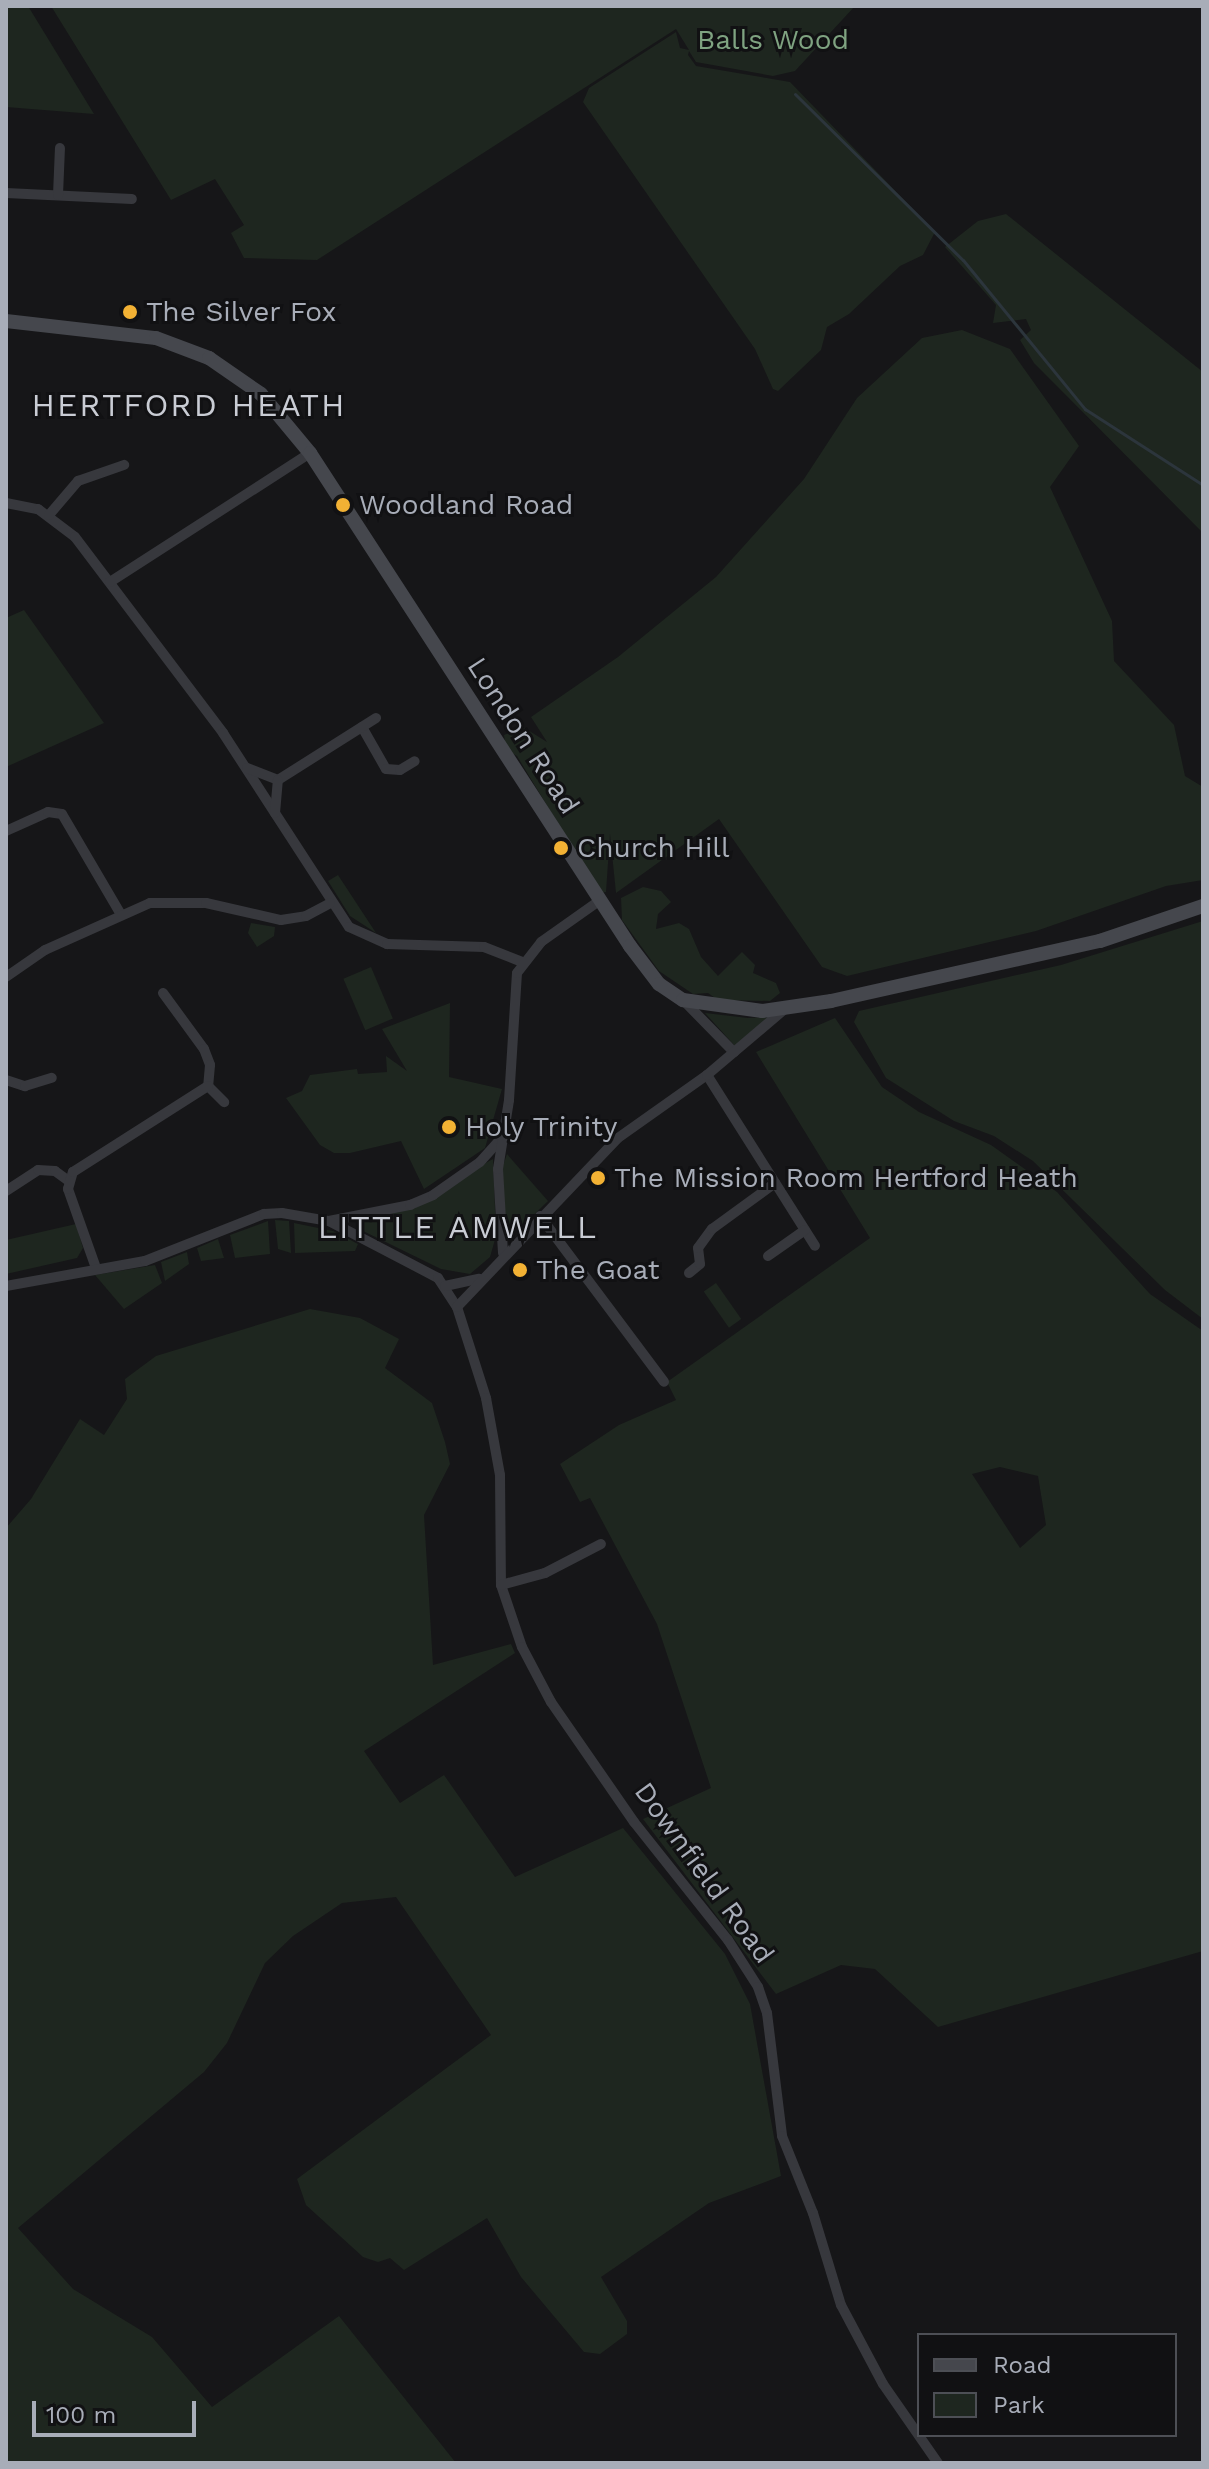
<!DOCTYPE html>
<html>
<head>
<meta charset="utf-8">
<style>
	body { margin:0 }
	#map { position:relative; width:1209px; height:2469px; overflow:hidden; background:#161618; font-family:"Work Sans",sans-serif }
	div>[style] { position:absolute }
	.green>* { inset:0; background:#1e261f; transform-origin:0 0 }
	.stream>* { height:3px; margin:-1.5px; padding:0 1.5px; transform-origin:1.5px; border-radius:1.5px; background:#2c353c }
	.street>* { height:10px; margin:-5px; padding:0 5px; transform-origin:5px; border-radius:5px; background:#37383d }
	.secondary>* { height:14px; margin:-7px; padding:0 7px; transform-origin:7px; border-radius:7px; background:#45474d }
	.dots>* { width:22px; height:22px; translate:-50% -50%; box-sizing:border-box; border:4px solid #111113; border-radius:50% }
	span { translate:-50% -50%; white-space:nowrap; text-align:center; line-height:1.15; -webkit-text-stroke:6px #111113; paint-order:stroke }
	.park-label { font-size:28px; color:#7fa381 }
	.poi-label { font-size:28px; color:#a8adb8 }
	.left { translate:0 -50%; text-align:left }
	.street-label { font-size:28px; color:#a8adb8 }
	.quarter-label { font-size:32px; color:#c9ccd4; letter-spacing:2px }
	.frame { position:absolute; inset:0; border:8px solid #a8adb8; pointer-events:none }
	.legend { position:absolute; left:917px; top:2333px; width:260px; height:104px; box-sizing:border-box; background:#111113; border:2px solid #4d4f55; margin:0; padding:10px 14px; list-style:none; font-size:24px; color:#a8adb8 }
	.legend li { display:flex; align-items:center; gap:16px; height:40px }
	.legend b { width:40px; border:2px solid #4d4f55 }
	.scale { position:absolute; left:32px; top:2401px; width:164px; height:36px; box-sizing:border-box; border:4px solid #a8adb8; border-top:0; padding-left:10px; font-size:24px; line-height:28px; white-space:nowrap; color:#a8adb8; -webkit-text-stroke:6px #111113; paint-order:stroke }
</style>
</head>
<body>
<div id="map">
	<div class="green">
		<div style="clip-path:polygon(6px 6px,28px 6px,94px 114px,6px 107px)"></div>
		<div style="clip-path:polygon(51px 6px,855px 6px,795px 71px,773px 76px,696px 62px,689px 51px,688px 55px,696px 66px,790px 82px,935px 232px,923px 255px,900px 266px,849px 314px,827px 327px,821px 350px,778px 391px,773px 389px,755px 349px,583px 102px,589px 88px,676px 32px,680px 48px,689px 50px,676px 29px,317px 260px,244px 258px,231px 233px,244px 225px,215px 179px,171px 200px)"></div>
		<div style="clip-path:polygon(1006px 214px,1203px 372px,1203px 533px,1034px 363px,1020px 340px,1031px 330px,1026px 319px,993px 323px,996px 305px,945px 247px,978px 221px)"></div>
		<div style="clip-path:polygon(962px 330px,1010px 349px,1079px 446px,1050px 487px,1112px 621px,1114px 661px,1174px 725px,1185px 776px,1203px 787px,1203px 880px,1166px 886px,1036px 931px,847px 976px,822px 967px,719px 819px,616px 893px,610px 834px,606px 892px,600px 893px,517px 756px,506px 750px,504px 735px,523px 727px,547px 742px,531px 717px,618px 657px,716px 577px,804px 479px,857px 398px,922px 338px)"></div>
		<div style="clip-path:polygon(24px 610px,104px 723px,6px 767px,6px 618px)"></div>
		<div style="clip-path:polygon(338px 875px,376px 933px,350px 916px,328px 881px)"></div>
		<div style="clip-path:polygon(643px 887px,661px 891px,671px 902px,658px 914px,656px 929px,679px 923px,689px 929px,701px 957px,718px 976px,742px 952px,755px 965px,753px 973px,776px 983px,780px 993px,770px 1001px,718px 1000px,708px 993px,693px 994px,659px 971px,622px 920px,621px 898px)"></div>
		<div style="clip-path:polygon(1203px 921px,1203px 1319px,1165px 1290px,1033px 1161px,994px 1136px,954px 1121px,886px 1078px,854px 1022px,859px 1011px,1061px 965px)"></div>
		<div style="clip-path:polygon(251px 923px,275px 927px,274px 936px,257px 947px,248px 933px)"></div>
		<div style="left:371px;top:967px;width:56px;height:30px;rotate:67deg"></div>
		<div style="clip-path:polygon(450px 1003px,449px 1077px,502px 1089px,485px 1148px,424px 1189px,401px 1141px,350px 1153px,334px 1153px,320px 1145px,286px 1098px,302px 1091px,310px 1075px,357px 1069px,358px 1074px,387px 1072px,386px 1056px,407px 1071px,382px 1029px)"></div>
		<div style="clip-path:polygon(705px 1013px,748px 1018px,771px 1017px,735px 1046px)"></div>
		<div style="clip-path:polygon(evenodd,835px 1018px,882px 1087px,919px 1112px,991px 1145px,1057px 1192px,1150px 1294px,1203px 1331px,1203px 1951px,938px 2027px,875px 1969px,841px 1965px,776px 1994px,643px 1819px,711px 1788px,657px 1624px,590px 1498px,580px 1502px,560px 1464px,619px 1425px,676px 1400px,667px 1382px,870px 1238px,756px 1052px,835px 1018px,1000px 1467px,1038px 1476px,1046px 1525px,1020px 1548px,972px 1474px,1000px 1467px)"></div>
		<div style="clip-path:polygon(507px 1154px,548px 1201px,515px 1233px,507px 1229px,501px 1172px)"></div>
		<div style="clip-path:polygon(493px 1159px,496px 1236px,490px 1257px,470px 1274px,441px 1269px,359px 1229px,367px 1218px,394px 1213px)"></div>
		<div style="clip-path:polygon(275px 1220px,289px 1221px,291px 1253px,278px 1249px)"></div>
		<div style="clip-path:polygon(268px 1221px,270px 1254px,235px 1258px,230px 1235px)"></div>
		<div style="clip-path:polygon(294px 1223px,333px 1231px,358px 1244px,355px 1251px,295px 1253px)"></div>
		<div style="clip-path:polygon(76px 1224px,83px 1248px,77px 1258px,6px 1274px,6px 1240px)"></div>
		<div style="clip-path:polygon(218px 1239px,224px 1258px,201px 1261px,197px 1248px)"></div>
		<div style="clip-path:polygon(187px 1252px,189px 1264px,165px 1281px,161px 1262px)"></div>
		<div style="clip-path:polygon(155px 1265px,162px 1283px,124px 1309px,95px 1275px)"></div>
		<div style="left:716px;top:1283px;width:44px;height:15px;rotate:55deg"></div>
		<div style="clip-path:polygon(310px 1309px,360px 1318px,399px 1339px,385px 1368px,432px 1403px,445px 1442px,450px 1464px,424px 1515px,433px 1665px,511px 1644px,515px 1653px,364px 1751px,400px 1803px,444px 1775px,515px 1877px,623px 1828px,725px 1954px,750px 2004px,781px 2176px,709px 2203px,601px 2277px,627px 2321px,627px 2334px,600px 2354px,584px 2352px,521px 2277px,487px 2218px,404px 2270px,390px 2258px,378px 2262px,363px 2257px,306px 2205px,297px 2179px,491px 2035px,396px 1897px,342px 1903px,293px 1936px,265px 1963px,227px 2043px,204px 2072px,18px 2228px,73px 2289px,152px 2337px,212px 2407px,339px 2316px,456px 2463px,6px 2463px,6px 1528px,31px 1499px,80px 1419px,104px 1435px,127px 1399px,125px 1379px,156px 1356px)"></div>
	</div>
	<div class="stream">
		<div style="left:795px;top:94px;width:236px;rotate:44.7deg"></div>
		<div style="left:963px;top:260px;width:193px;rotate:50.7deg"></div>
		<div style="left:1085px;top:409px;width:140px;rotate:32.8deg"></div>
	</div>
	<div class="street">
		<div style="left:6px;top:193px;width:126px;rotate:2.7deg"></div>
		<div style="left:58px;top:195px;width:47px;rotate:-87.6deg"></div>
		<div style="left:6px;top:503px;width:33px;rotate:11deg"></div>
		<div style="left:38px;top:509px;width:46px;rotate:37.1deg"></div>
		<div style="left:75px;top:537px;width:246px;rotate:52.9deg"></div>
		<div style="left:223px;top:733px;width:231px;rotate:57deg"></div>
		<div style="left:349px;top:927px;width:42px;rotate:24.1deg"></div>
		<div style="left:387px;top:944px;width:97px;rotate:1.8deg"></div>
		<div style="left:484px;top:947px;width:41px;rotate:21.5deg"></div>
		<div style="left:49px;top:515px;width:45px;rotate:-49.5deg"></div>
		<div style="left:78px;top:481px;width:49px;rotate:-19.2deg"></div>
		<div style="left:110px;top:582px;width:238px;rotate:-32.8deg"></div>
		<div style="left:362px;top:727px;width:48px;rotate:60.3deg"></div>
		<div style="left:386px;top:769px;width:14px;rotate:4deg"></div>
		<div style="left:400px;top:770px;width:17px;rotate:-31deg"></div>
		<div style="left:247px;top:768px;width:33px;rotate:21deg"></div>
		<div style="left:278px;top:780px;width:116px;rotate:-32.3deg"></div>
		<div style="left:275px;top:813px;width:33px;rotate:-85deg"></div>
		<div style="left:6px;top:831px;width:46px;rotate:-24.3deg"></div>
		<div style="left:48px;top:812px;width:14px;rotate:8deg"></div>
		<div style="left:62px;top:814px;width:115px;rotate:59.6deg"></div>
		<div style="left:6px;top:977px;width:47px;rotate:-34.7deg"></div>
		<div style="left:45px;top:950px;width:115px;rotate:-24.1deg"></div>
		<div style="left:150px;top:903px;width:56px"></div>
		<div style="left:206px;top:903px;width:77px;rotate:12.8deg"></div>
		<div style="left:281px;top:920px;width:25px;rotate:-9deg"></div>
		<div style="left:306px;top:916px;width:27px;rotate:-28deg"></div>
		<div style="left:163px;top:993px;width:69px;rotate:53.8deg"></div>
		<div style="left:204px;top:1049px;width:17px;rotate:69deg"></div>
		<div style="left:210px;top:1065px;width:21px;rotate:95deg"></div>
		<div style="left:208px;top:1086px;width:23px;rotate:45deg"></div>
		<div style="left:683px;top:1000px;width:73px;rotate:45.6deg"></div>
		<div style="left:707px;top:1075px;width:202px;rotate:57.7deg"></div>
		<div style="left:6px;top:1080px;width:20px;rotate:18deg"></div>
		<div style="left:25px;top:1086px;width:28px;rotate:-17deg"></div>
		<div style="left:6px;top:1191px;width:38px;rotate:-33deg"></div>
		<div style="left:38px;top:1170px;width:17px;rotate:3deg"></div>
		<div style="left:55px;top:1171px;width:17px;rotate:36deg"></div>
		<div style="left:540px;top:1216px;width:207px;rotate:53.2deg"></div>
		<div style="left:329px;top:1221px;width:83px;rotate:-11.2deg"></div>
		<div style="left:410px;top:1205px;width:25px;rotate:-23deg"></div>
		<div style="left:433px;top:1195px;width:57px;rotate:-35.1deg"></div>
		<div style="left:480px;top:1162px;width:28px;rotate:-48deg"></div>
		<div style="left:503px;top:1253px;width:84px;rotate:-93.4deg"></div>
		<div style="left:498px;top:1169px;width:70px;rotate:-80.9deg"></div>
		<div style="left:509px;top:1100px;width:127px;rotate:-86.4deg"></div>
		<div style="left:517px;top:973px;width:39px;rotate:-52deg"></div>
		<div style="left:541px;top:942px;width:71px;rotate:-35.3deg"></div>
		<div style="left:768px;top:1256px;width:45px;rotate:-35.1deg"></div>
		<div style="left:96px;top:1268px;width:84px;rotate:-109.5deg"></div>
		<div style="left:68px;top:1189px;width:18px;rotate:-74deg"></div>
		<div style="left:73px;top:1172px;width:160px;rotate:-32.5deg"></div>
		<div style="left:689px;top:1273px;width:14px;rotate:-39deg"></div>
		<div style="left:700px;top:1264px;width:16px;rotate:-97deg"></div>
		<div style="left:698px;top:1248px;width:24px;rotate:-54deg"></div>
		<div style="left:712px;top:1229px;width:78px;rotate:-36.1deg"></div>
		<div style="left:6px;top:1286px;width:141px;rotate:-10.2deg"></div>
		<div style="left:145px;top:1261px;width:128px;rotate:-21.6deg"></div>
		<div style="left:264px;top:1214px;width:18px;rotate:-3deg"></div>
		<div style="left:282px;top:1213px;width:48px;rotate:9.7deg"></div>
		<div style="left:329px;top:1221px;width:123px;rotate:27.6deg"></div>
		<div style="left:438px;top:1278px;width:35px;rotate:57deg"></div>
		<div style="left:457px;top:1307px;width:96px;rotate:72.3deg"></div>
		<div style="left:486px;top:1398px;width:78px;rotate:79.7deg"></div>
		<div style="left:500px;top:1475px;width:110px;rotate:89.5deg"></div>
		<div style="left:501px;top:1585px;width:65px;rotate:71.3deg"></div>
		<div style="left:522px;top:1647px;width:62px;rotate:62.2deg"></div>
		<div style="left:551px;top:1702px;width:146px;rotate:55.3deg"></div>
		<div style="left:634px;top:1822px;width:151px;rotate:51.5deg"></div>
		<div style="left:728px;top:1940px;width:56px;rotate:57.4deg"></div>
		<div style="left:758px;top:1987px;width:28px;rotate:71deg"></div>
		<div style="left:767px;top:2013px;width:124px;rotate:83deg"></div>
		<div style="left:782px;top:2136px;width:83px;rotate:68.1deg"></div>
		<div style="left:813px;top:2213px;width:96px;rotate:73.1deg"></div>
		<div style="left:841px;top:2305px;width:89px;rotate:62deg"></div>
		<div style="left:883px;top:2384px;width:96px;rotate:55.2deg"></div>
		<div style="left:445px;top:1286px;width:35px;rotate:-12deg"></div>
		<div style="left:457px;top:1307px;width:233px;rotate:-46.4deg"></div>
		<div style="left:618px;top:1138px;width:109px;rotate:-35.3deg"></div>
		<div style="left:707px;top:1075px;width:104px;rotate:-40.3deg"></div>
		<div style="left:501px;top:1585px;width:46px;rotate:-15.3deg"></div>
		<div style="left:545px;top:1573px;width:63px;rotate:-27.4deg"></div>
	</div>
	<div class="secondary">
		<div style="left:6px;top:321px;width:151px;rotate:6.5deg"></div>
		<div style="left:156px;top:338px;width:57px;rotate:20.7deg"></div>
		<div style="left:209px;top:358px;width:63px;rotate:34.7deg"></div>
		<div style="left:261px;top:394px;width:77px;rotate:50.3deg"></div>
		<div style="left:310px;top:453px;width:588px;rotate:57.01deg"></div>
		<div style="left:630px;top:946px;width:48px;rotate:52.7deg"></div>
		<div style="left:659px;top:984px;width:29px;rotate:34deg"></div>
		<div style="left:683px;top:1000px;width:80px;rotate:7.9deg"></div>
		<div style="left:762px;top:1011px;width:70px;rotate:-8.2deg"></div>
		<div style="left:831px;top:1001px;width:276px;rotate:-12.6deg"></div>
		<div style="left:1100px;top:941px;width:109px;rotate:-18.8deg"></div>
	</div>
	<div class="dots">
		<div style="left:130px;top:312px;background:#f2b134"></div>
		<div style="left:343px;top:505px;background:#f2b134"></div>
		<div style="left:561px;top:848px;background:#f2b134"></div>
		<div style="left:449px;top:1127px;background:#f2b134"></div>
		<div style="left:598px;top:1178px;background:#f2b134"></div>
		<div style="left:520px;top:1270px;background:#f2b134"></div>
	</div>
	<div class="park-label">
		<span style="left:773px;top:40px">Balls Wood</span>
	</div>
	<div class="poi-label">
		<span class="left" style="left:146px;top:312px">The Silver Fox</span>
		<span class="left" style="left:359px;top:505px">Woodland Road</span>
		<span class="left" style="left:577px;top:848px">Church Hill</span>
		<span class="left" style="left:465px;top:1127px">Holy Trinity</span>
		<span class="left" style="left:614px;top:1178px">The Mission Room Hertford Heath</span>
		<span class="left" style="left:536px;top:1270px">The Goat</span>
	</div>
	<div class="street-label">
		<span style="left:523px;top:736px;rotate:57deg">London Road</span>
		<span style="left:704px;top:1873px;rotate:54deg">Downfield Road</span>
	</div>
	<div class="quarter-label">
		<span style="left:189px;top:405px">HERTFORD HEATH</span>
		<span style="left:458px;top:1227px">LITTLE AMWELL</span>
	</div>
	<div class="frame"></div>
	<ul class="legend">
	<li><b style="height:10px;background:#45474d"></b>Road</li>
	<li><b style="height:22px;background:#1e261f"></b>Park</li>
	</ul>
	<div class="scale">100 m</div>
</div>
</body>
</html>
